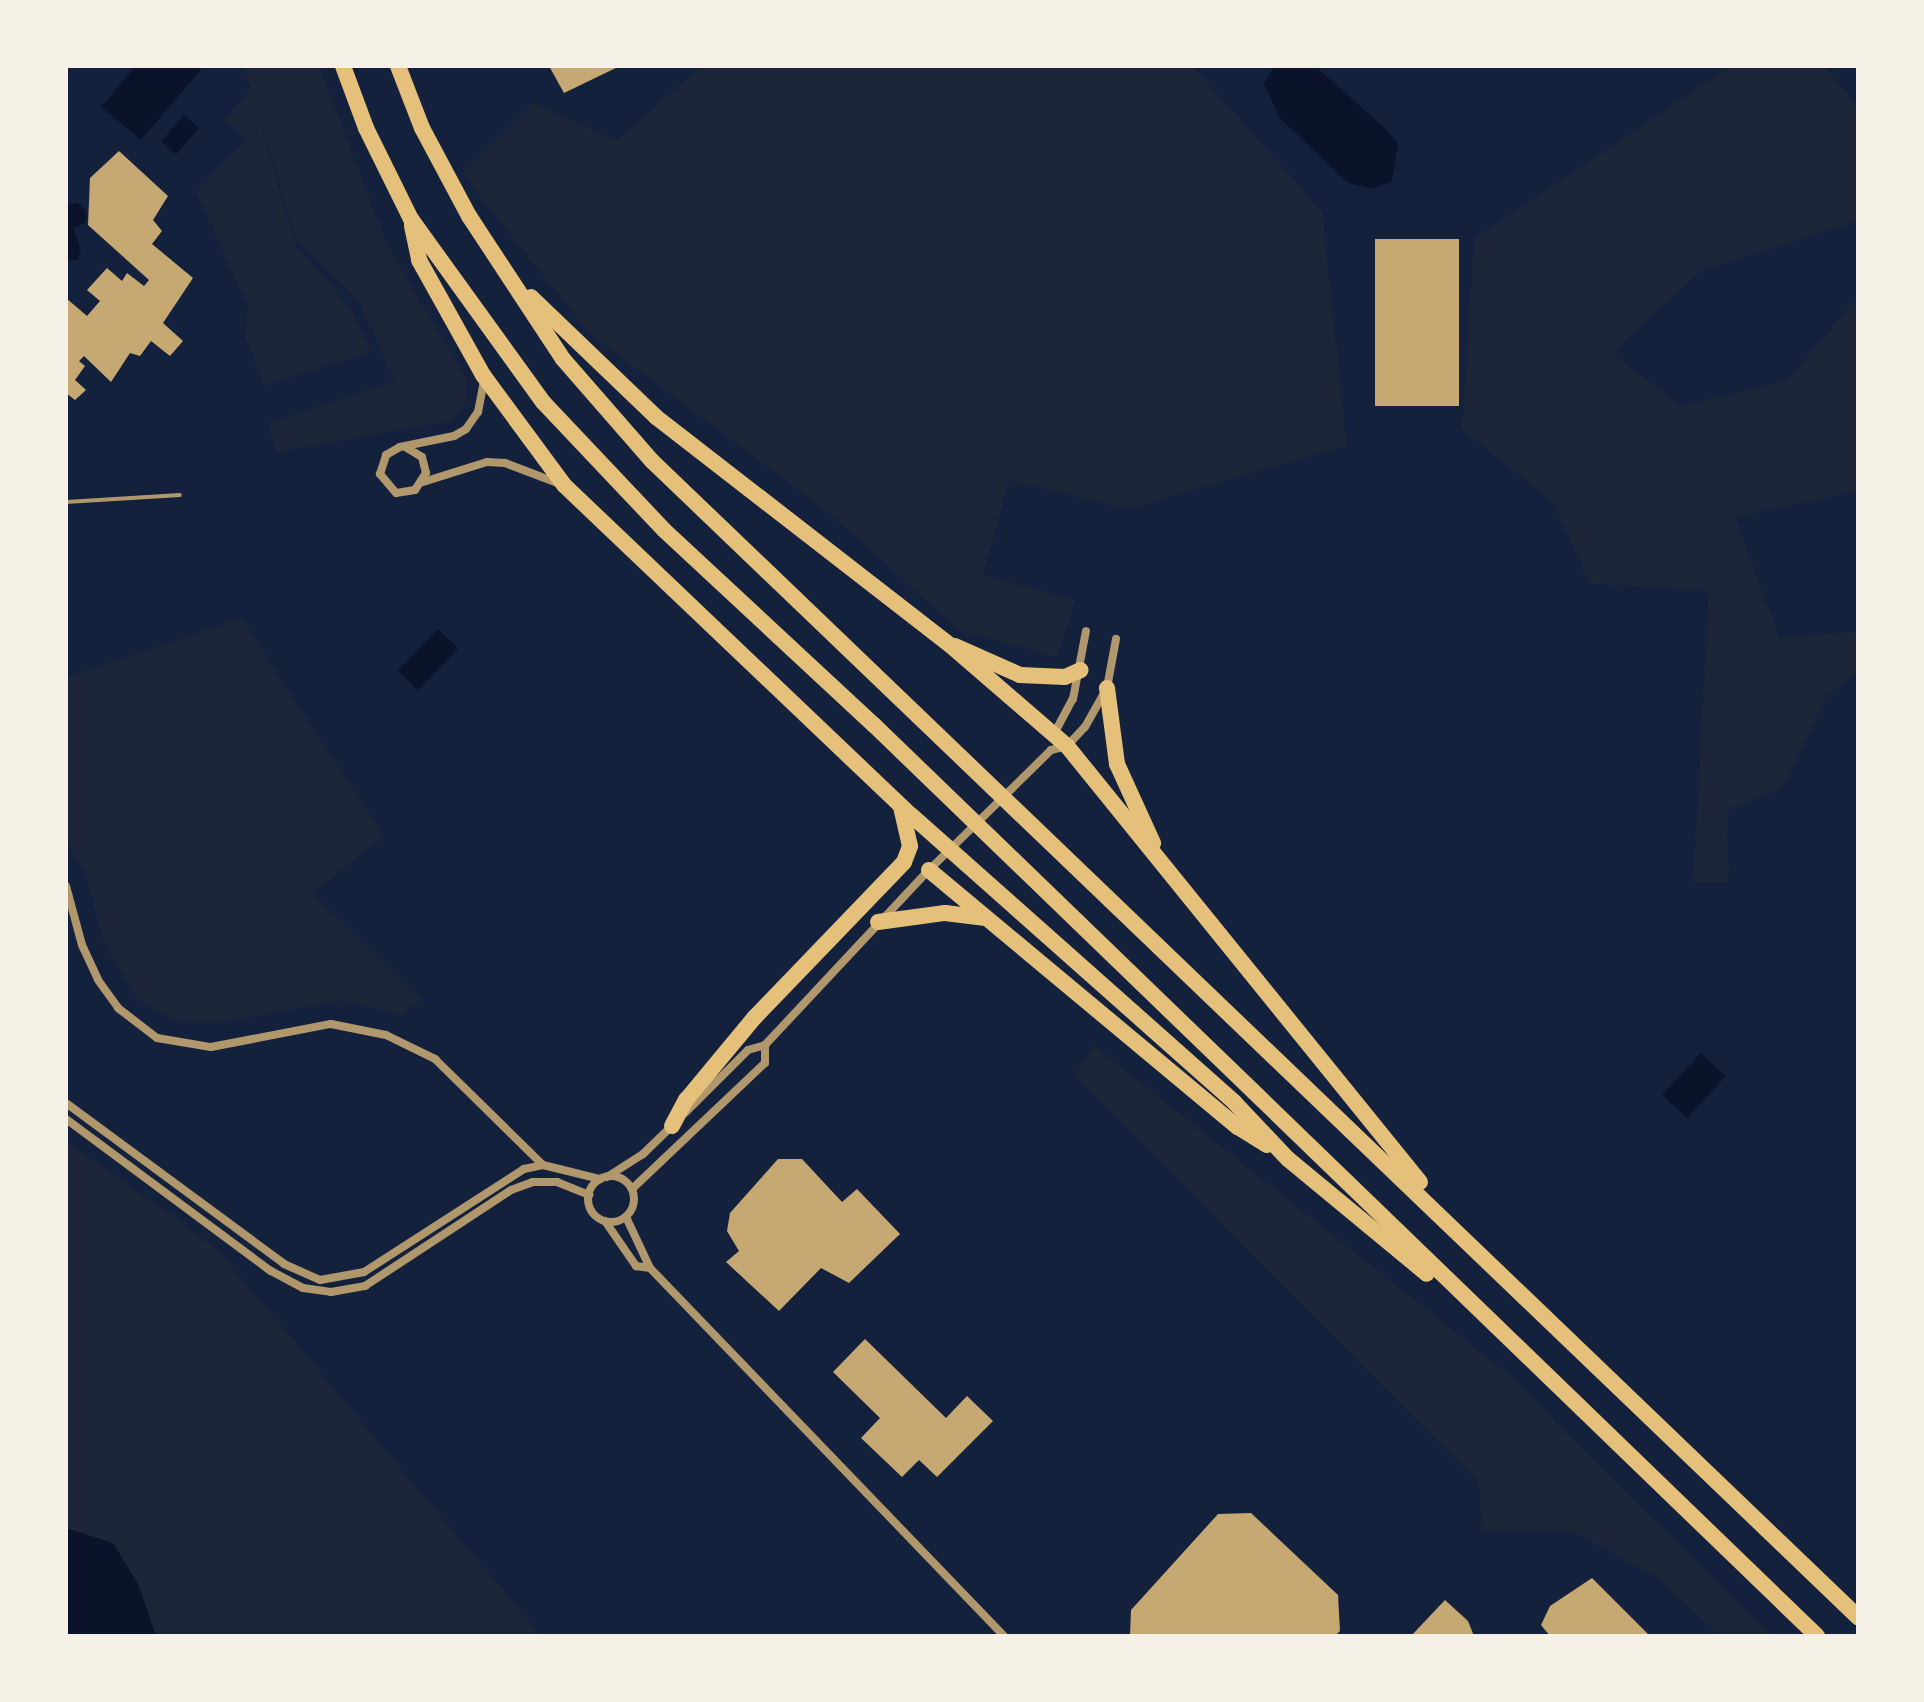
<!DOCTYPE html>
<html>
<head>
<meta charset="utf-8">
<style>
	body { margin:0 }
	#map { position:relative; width:1924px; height:1702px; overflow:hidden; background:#14213d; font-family:"Noto Serif",serif }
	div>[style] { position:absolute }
	.green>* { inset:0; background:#1d2539 }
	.water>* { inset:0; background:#0b132b; transform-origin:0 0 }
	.building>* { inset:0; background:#c6a872; transform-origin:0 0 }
	.service>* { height:4px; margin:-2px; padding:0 2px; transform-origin:2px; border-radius:2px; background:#b1986c }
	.minor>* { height:8px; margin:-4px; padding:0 4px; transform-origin:4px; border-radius:4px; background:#b1986c }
	.minor>.ring { margin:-4px; padding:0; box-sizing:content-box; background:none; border:8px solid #b1986c; border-radius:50% }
	.motorway>* { height:16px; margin:-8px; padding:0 8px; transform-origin:8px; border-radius:8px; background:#e5c07b }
	span { translate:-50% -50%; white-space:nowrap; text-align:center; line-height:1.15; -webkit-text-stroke:7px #f6f1e7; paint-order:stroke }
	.frame { position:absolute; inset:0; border:68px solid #f6f1e7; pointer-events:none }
</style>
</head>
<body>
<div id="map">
	<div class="green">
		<div style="clip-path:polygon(244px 66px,319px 66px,387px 245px,467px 380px,465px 403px,449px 421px,277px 452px,267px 424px,395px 381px,358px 300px,297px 241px,255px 104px,294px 242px,351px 309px,371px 352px,264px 386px,246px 339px,248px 307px,196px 192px,246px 139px,226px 119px,251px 89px)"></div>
		<div style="clip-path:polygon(702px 66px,1192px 66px,1322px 211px,1347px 446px,1127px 509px,1009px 480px,983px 575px,1075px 600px,1057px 657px,959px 630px,835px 518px,589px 333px,462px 173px,533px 103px,616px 141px)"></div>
		<div style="clip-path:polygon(1730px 66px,1825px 66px,1858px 109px,1858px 221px,1700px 271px,1612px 353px,1680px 406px,1787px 381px,1858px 297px,1858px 491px,1735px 517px,1779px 637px,1858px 632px,1858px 670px,1827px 696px,1782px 788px,1727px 810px,1729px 882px,1693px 882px,1709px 591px,1589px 583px,1553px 502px,1462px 429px,1474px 239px)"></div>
		<div style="clip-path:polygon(241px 618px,384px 836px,312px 893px,421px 1000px,401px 1015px,343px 1000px,224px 1022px,175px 1021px,136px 998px,102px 938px,88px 881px,66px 839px,66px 678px)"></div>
		<div style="clip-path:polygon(1094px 1046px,1504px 1371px,1772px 1636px,1720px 1636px,1658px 1578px,1574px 1532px,1483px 1531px,1478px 1481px,1074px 1075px)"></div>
		<div style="clip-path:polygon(66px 1141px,215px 1247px,541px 1636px,66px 1636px)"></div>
	</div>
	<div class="water">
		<div style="clip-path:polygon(136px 66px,204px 66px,141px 140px,101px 107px)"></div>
		<div style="clip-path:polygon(1274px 66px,1315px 66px,1387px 130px,1398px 144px,1392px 181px,1372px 189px,1348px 183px,1280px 118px,1264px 84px)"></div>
		<div style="left:184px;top:115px;width:20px;height:35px;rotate:41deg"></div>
		<div style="clip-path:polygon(78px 203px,86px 211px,86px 222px,74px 228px,81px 252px,77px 260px,66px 260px,66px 204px)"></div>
		<div style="left:438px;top:629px;width:28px;height:58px;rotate:44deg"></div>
		<div style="left:1701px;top:1053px;width:34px;height:57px;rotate:43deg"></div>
		<div style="clip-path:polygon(66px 1528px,113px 1543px,138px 1584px,156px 1636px,67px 1636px)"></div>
	</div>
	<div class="building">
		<div style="clip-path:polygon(549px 66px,620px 66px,564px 93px)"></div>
		<div style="clip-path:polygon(119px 151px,168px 196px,153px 220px,162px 231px,152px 244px,193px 278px,163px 323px,183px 341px,170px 356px,151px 341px,140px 356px,130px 353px,111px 382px,84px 356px,79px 361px,85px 366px,75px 380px,86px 390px,75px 400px,66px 393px,66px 298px,87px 316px,100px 301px,87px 290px,107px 268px,122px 281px,127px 273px,144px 286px,149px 280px,88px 225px,90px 178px)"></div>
		<div style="left:1375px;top:239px;width:84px;height:167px"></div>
		<div style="clip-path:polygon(778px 1159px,802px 1159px,842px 1202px,857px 1189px,900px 1234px,849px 1283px,821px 1268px,779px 1311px,726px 1262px,739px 1251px,727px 1231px,730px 1213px)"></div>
		<div style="clip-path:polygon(865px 1339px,946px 1418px,967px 1396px,993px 1421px,937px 1477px,919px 1460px,902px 1477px,861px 1438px,880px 1418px,833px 1372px)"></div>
		<div style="clip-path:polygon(1251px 1513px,1338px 1595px,1340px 1631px,1335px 1636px,1130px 1636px,1131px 1610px,1218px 1514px)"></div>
		<div style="clip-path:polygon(1592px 1578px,1650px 1636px,1550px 1636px,1541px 1625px,1550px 1606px)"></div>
		<div style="clip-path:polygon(1445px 1600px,1468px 1621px,1474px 1636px,1411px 1636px)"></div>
	</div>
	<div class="service">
		<div style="left:66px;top:502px;width:114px;rotate:-3.5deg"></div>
	</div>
	<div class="minor">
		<div style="left:407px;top:448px;width:17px;rotate:31deg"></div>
		<div style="left:422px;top:457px;width:16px;rotate:76deg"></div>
		<div style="left:426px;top:473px;width:20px;rotate:123deg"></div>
		<div style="left:415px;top:490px;width:19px;rotate:171deg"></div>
		<div style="left:396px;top:493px;width:25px;rotate:-130deg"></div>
		<div style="left:380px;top:474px;width:20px;rotate:-72deg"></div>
		<div style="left:386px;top:455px;width:16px;rotate:-30deg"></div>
		<div style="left:400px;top:447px;width:55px;rotate:-11.5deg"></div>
		<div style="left:454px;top:436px;width:14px;rotate:-30deg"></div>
		<div style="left:466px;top:429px;width:21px;rotate:-55deg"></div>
		<div style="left:478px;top:412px;width:31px;rotate:-79deg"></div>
		<div style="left:423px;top:482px;width:67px;rotate:-17.4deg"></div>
		<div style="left:487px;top:462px;width:18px;rotate:3deg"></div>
		<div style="left:505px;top:463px;width:59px;rotate:20.9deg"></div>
		<div style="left:1054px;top:734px;width:40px;rotate:-62deg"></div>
		<div style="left:1073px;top:699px;width:69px;rotate:-79.2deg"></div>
		<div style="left:66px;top:886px;width:61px;rotate:74.8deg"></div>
		<div style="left:82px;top:945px;width:38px;rotate:65deg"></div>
		<div style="left:98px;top:980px;width:34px;rotate:54deg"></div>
		<div style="left:118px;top:1008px;width:49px;rotate:37.6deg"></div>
		<div style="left:157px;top:1038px;width:55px;rotate:9.5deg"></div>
		<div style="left:211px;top:1047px;width:122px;rotate:-10.9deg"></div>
		<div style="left:331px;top:1024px;width:56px;rotate:11.3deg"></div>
		<div style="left:386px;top:1035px;width:55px;rotate:26.1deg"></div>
		<div style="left:435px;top:1059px;width:151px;rotate:44.5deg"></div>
		<div style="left:66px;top:1103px;width:271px;rotate:36.4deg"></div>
		<div style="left:284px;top:1264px;width:39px;rotate:24deg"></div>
		<div style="left:320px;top:1280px;width:45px;rotate:-10.3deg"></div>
		<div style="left:364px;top:1272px;width:190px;rotate:-32.8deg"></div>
		<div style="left:524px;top:1169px;width:19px;rotate:-12deg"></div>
		<div style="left:543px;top:1165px;width:59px;rotate:13.8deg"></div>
		<div style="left:685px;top:1113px;width:89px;rotate:-45deg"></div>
		<div style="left:748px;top:1050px;width:18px;rotate:-16deg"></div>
		<div style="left:765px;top:1045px;width:240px;rotate:-46.9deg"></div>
		<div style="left:929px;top:870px;width:171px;rotate:-44.5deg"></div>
		<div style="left:1051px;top:750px;width:16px;rotate:-14deg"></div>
		<div style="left:1067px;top:746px;width:26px;rotate:-47deg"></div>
		<div style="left:1085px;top:727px;width:45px;rotate:-60.6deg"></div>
		<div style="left:1107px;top:688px;width:50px;rotate:-79.6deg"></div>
		<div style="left:66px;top:1119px;width:255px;rotate:36.6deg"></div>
		<div style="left:271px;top:1271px;width:36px;rotate:28deg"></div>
		<div style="left:303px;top:1288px;width:28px;rotate:8deg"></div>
		<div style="left:331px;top:1292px;width:35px;rotate:-10deg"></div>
		<div style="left:365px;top:1286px;width:175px;rotate:-33.3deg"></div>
		<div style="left:511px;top:1190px;width:23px;rotate:-20deg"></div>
		<div style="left:533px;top:1182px;width:24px"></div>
		<div style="left:557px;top:1182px;width:35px;rotate:22deg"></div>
		<div class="ring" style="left:588px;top:1176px;width:38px;height:38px"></div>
		<div style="left:607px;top:1177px;width:43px;rotate:-32.6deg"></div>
		<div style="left:643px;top:1154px;width:40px;rotate:-44deg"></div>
		<div style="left:632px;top:1189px;width:183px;rotate:-43.5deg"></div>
		<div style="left:765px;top:1063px;width:18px;rotate:-90deg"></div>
		<div style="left:626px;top:1217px;width:56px;rotate:64.8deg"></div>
		<div style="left:650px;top:1268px;width:511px;rotate:46.11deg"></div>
		<div style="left:605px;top:1221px;width:55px;rotate:55.4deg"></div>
		<div style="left:636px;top:1266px;width:14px;rotate:8deg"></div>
	</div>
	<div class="motorway">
		<div style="left:343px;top:66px;width:66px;rotate:69.6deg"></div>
		<div style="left:366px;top:128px;width:102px;rotate:63.7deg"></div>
		<div style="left:411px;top:219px;width:226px;rotate:54.2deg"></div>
		<div style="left:543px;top:402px;width:176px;rotate:46.6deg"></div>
		<div style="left:664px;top:530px;width:287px;rotate:42.9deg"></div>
		<div style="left:874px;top:725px;width:1311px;rotate:44.01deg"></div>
		<div style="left:398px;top:66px;width:66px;rotate:68.8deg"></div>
		<div style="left:422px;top:128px;width:100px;rotate:61.9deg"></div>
		<div style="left:469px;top:216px;width:171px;rotate:56.7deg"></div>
		<div style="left:563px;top:359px;width:135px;rotate:48.9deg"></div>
		<div style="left:652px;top:461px;width:1671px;rotate:43.79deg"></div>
		<div style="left:412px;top:226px;width:35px;rotate:78deg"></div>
		<div style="left:419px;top:260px;width:132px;rotate:60.9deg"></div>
		<div style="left:483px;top:375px;width:137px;rotate:53.6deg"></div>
		<div style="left:564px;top:485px;width:479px;rotate:43.6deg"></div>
		<div style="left:911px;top:815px;width:433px;rotate:41.6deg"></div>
		<div style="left:1235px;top:1103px;width:77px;rotate:46.6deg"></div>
		<div style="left:1288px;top:1159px;width:180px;rotate:39.6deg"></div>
		<div style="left:531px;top:297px;width:173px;rotate:43.8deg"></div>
		<div style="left:656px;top:417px;width:372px;rotate:37.8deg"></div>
		<div style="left:950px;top:645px;width:155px;rotate:40.8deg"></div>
		<div style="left:1067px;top:746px;width:561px;rotate:51.01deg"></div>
		<div style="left:955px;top:646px;width:71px;rotate:24deg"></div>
		<div style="left:1020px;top:675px;width:45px;rotate:2.5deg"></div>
		<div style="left:1065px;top:677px;width:17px;rotate:-24deg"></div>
		<div style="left:1107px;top:688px;width:77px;rotate:82.5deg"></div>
		<div style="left:1117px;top:764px;width:87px;rotate:65.5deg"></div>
		<div style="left:929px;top:870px;width:402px;rotate:39.8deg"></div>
		<div style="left:1238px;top:1127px;width:34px;rotate:32deg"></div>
		<div style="left:878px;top:922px;width:68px;rotate:-7.7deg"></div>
		<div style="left:945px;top:913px;width:39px;rotate:7deg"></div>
		<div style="left:672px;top:1126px;width:30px;rotate:-62deg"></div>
		<div style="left:686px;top:1100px;width:108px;rotate:-50.3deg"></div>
		<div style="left:755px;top:1017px;width:215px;rotate:-46.1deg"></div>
		<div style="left:904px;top:862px;width:17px;rotate:-69deg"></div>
		<div style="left:910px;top:846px;width:39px;rotate:-103deg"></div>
	</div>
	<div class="frame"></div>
</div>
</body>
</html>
